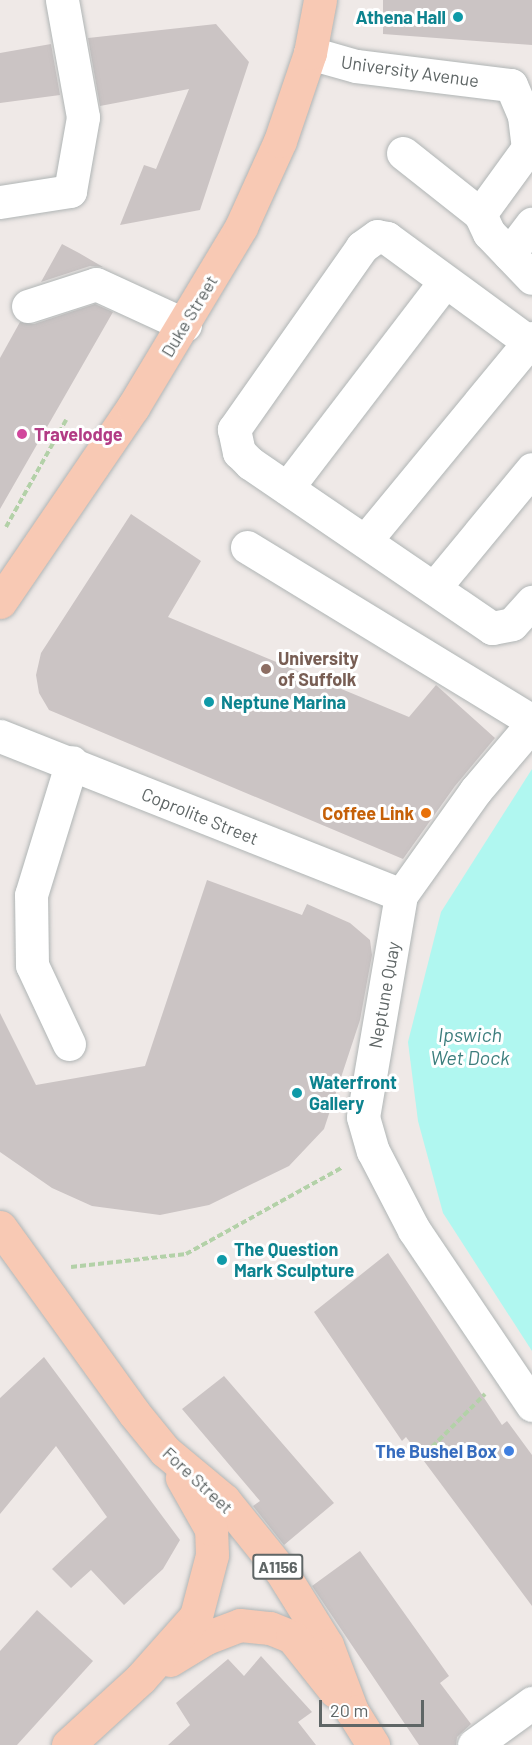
<!DOCTYPE html>
<html>
<head>
<meta charset="utf-8">
<style>
	body { margin:0 }
	#map { position:relative; width:532px; height:1745px; overflow:hidden; background:#efe9e7; font-family:Barlow,sans-serif }
	div>[style] { position:absolute }
	.water>* { inset:0; background:#b0f7f0 }
	.building>* { inset:0; background:#cbc4c4 }
	.path>* { height:4px; margin-top:-2px; transform-origin:0; background:repeating-linear-gradient(90deg,#b3d1a8 0 6px,transparent 0 9px) }
	.roads { filter:drop-shadow(0 0 2px #b0b5b5) drop-shadow(0 0 2px #b0b5b5) }
	.minor>* { height:33px; margin:-16.5px; padding:0 16.5px; transform-origin:16.5px; border-radius:16.5px; background:#fff }
	.major>* { height:33px; margin:-16.5px; padding:0 16.5px; transform-origin:16.5px; border-radius:16.5px; background:#f8c9b4 }
	.dots>* { width:16px; height:16px; translate:-50% -50%; box-sizing:border-box; border:3px solid #fff; border-radius:50% }
	span { translate:-50% -50%; white-space:nowrap; text-align:center; line-height:1.15; -webkit-text-stroke:6px #fff; paint-order:stroke }
	.shield-label span { padding:2px 4px; background:#fff; border:2px solid; border-radius:4px; -webkit-text-stroke-width:0 }
	.shield-label { font-size:16px; color:#5f6666; font-weight:700 }
	.culture-label { font-size:18px; color:#0d838f; font-weight:700 }
	.right { translate:-100% -50%; text-align:right }
	.left { translate:0 -50%; text-align:left }
	.street-label { font-size:18px; color:#5f6666 }
	.hotel-label { font-size:18px; color:#b23c85; font-weight:700 }
	.education-label { font-size:18px; color:#785e54; font-weight:700 }
	.food-label { font-size:18px; color:#c56008; font-weight:700 }
	.shop-label { font-size:18px; color:#366cbe; font-weight:700 }
	.water-label { font-size:20px; color:#3c7e7d; font-style:italic }
	.scale { position:absolute; left:319px; top:1700px; width:105px; height:27px; box-sizing:border-box; border:3px solid #5f6666; border-top:0; padding-left:8px; font-size:18px; line-height:21px; white-space:nowrap; color:#5f6666; -webkit-text-stroke:4px #fff; paint-order:stroke }
</style>
</head>
<body>
<div id="map">
	<div class="water">
		<div style="clip-path:polygon(532px 769px,532px 1351px,443px 1213px,418px 1121px,408px 1042px,441px 912px)"></div>
	</div>
	<div class="building">
		<div style="clip-path:polygon(383px 0,532px 0,532px 45px,383px 34px)"></div>
		<div style="clip-path:polygon(216px 24px,249px 62px,200px 210px,120px 225px,144px 165px,156px 169px,189px 89px,100px 106px,88px 38px)"></div>
		<div style="clip-path:polygon(51px 44px,60px 95px,0 103px,0 53px)"></div>
		<div style="clip-path:polygon(62px 244px,79px 253px,103px 267px,90px 266px,41px 282px)"></div>
		<div style="clip-path:polygon(95px 304px,113px 312px,0 509px,0 358px,20px 322px,34px 324px)"></div>
		<div style="clip-path:polygon(131px 514px,201px 561px,168px 617px,409px 717px,436px 685px,495px 738px,455px 786px,403px 859px,49px 710px,39px 693px,36px 675px,41px 653px)"></div>
		<div style="clip-path:polygon(207px 880px,302px 915px,307px 904px,350px 923px,370px 940px,372px 955px,360px 1020px,324px 1129px,289px 1166px,209px 1205px,160px 1215px,92px 1206px,52px 1188px,0 1152px,0 1013px,36px 1085px,145px 1066px)"></div>
		<div style="clip-path:polygon(388px 1253px,502px 1425px,507px 1421px,532px 1455px,532px 1606px,406px 1437px,402px 1441px,314px 1312px)"></div>
		<div style="clip-path:polygon(44px 1357px,180px 1540px,163px 1569px,124px 1605px,91px 1570px,71px 1588px,52px 1569px,107px 1517px,56px 1446px,0 1514px,0 1398px)"></div>
		<div style="clip-path:polygon(224px 1376px,334px 1503px,284px 1545px,253px 1506px,260px 1501px,182px 1409px)"></div>
		<div style="clip-path:polygon(360px 1551px,449px 1676px,440px 1683px,471px 1724px,457px 1737px,456px 1745px,419px 1745px,312px 1586px)"></div>
		<div style="clip-path:polygon(37px 1610px,93px 1661px,17px 1745px,0 1745px,0 1651px)"></div>
		<div style="clip-path:polygon(261px 1656px,312px 1712px,298px 1722px,316px 1745px,168px 1745px,190px 1725px,176px 1703px,228px 1659px,244px 1676px)"></div>
	</div>
	<div class="path">
		<div style="left:6px;top:527px;width:123px;rotate:-60.7deg"></div>
		<div style="left:71px;top:1267px;width:116px;rotate:-6.4deg"></div>
		<div style="left:186px;top:1254px;width:179px;rotate:-29deg"></div>
		<div style="left:432px;top:1447px;width:75px;rotate:-45deg"></div>
	</div>
	<div class="roads">
		<div class="minor">
			<div style="left:310px;top:53px;width:48px;rotate:15.8deg"></div>
			<div style="left:356px;top:66px;width:156px;rotate:7deg"></div>
			<div style="left:511px;top:85px;width:34px;rotate:67deg"></div>
			<div style="left:524px;top:116px;width:32px;rotate:83deg"></div>
			<div style="left:528px;top:148px;width:82px;rotate:126deg"></div>
			<div style="left:480px;top:214px;width:21px;rotate:65deg"></div>
			<div style="left:489px;top:233px;width:62px;rotate:46.3deg"></div>
			<div style="left:403px;top:153px;width:98px;rotate:38.4deg"></div>
			<div style="left:0;top:202px;width:71px;rotate:-8.9deg"></div>
			<div style="left:70px;top:191px;width:75px;rotate:-80deg"></div>
			<div style="left:83px;top:117px;width:119px;rotate:-100.2deg"></div>
			<div style="left:509px;top:254px;width:38px;rotate:-53deg"></div>
			<div style="left:28px;top:306px;width:71px;rotate:-17.9deg"></div>
			<div style="left:96px;top:284px;width:98px;rotate:24.7deg"></div>
			<div style="left:532px;top:338px;width:5px;rotate:127deg"></div>
			<div style="left:529px;top:342px;width:176px;rotate:-143.8deg"></div>
			<div style="left:387px;top:238px;width:10px;rotate:-169deg"></div>
			<div style="left:377px;top:236px;width:19px;rotate:144deg"></div>
			<div style="left:362px;top:247px;width:223px;rotate:125.1deg"></div>
			<div style="left:234px;top:429px;width:24px;rotate:78deg"></div>
			<div style="left:239px;top:452px;width:16px;rotate:45deg"></div>
			<div style="left:250px;top:463px;width:293px;rotate:34.3deg"></div>
			<div style="left:492px;top:628px;width:20px;rotate:-11deg"></div>
			<div style="left:512px;top:624px;width:30px;rotate:-48deg"></div>
			<div style="left:287px;top:488px;width:260px;rotate:-52.6deg"></div>
			<div style="left:365px;top:541px;width:258px;rotate:-50.5deg"></div>
			<div style="left:247px;top:547px;width:334px;rotate:31.4deg"></div>
			<div style="left:434px;top:588px;width:154px;rotate:-50.5deg"></div>
			<div style="left:532px;top:724px;width:87px;rotate:130.3deg"></div>
			<div style="left:476px;top:790px;width:129px;rotate:125.5deg"></div>
			<div style="left:401px;top:895px;width:225px;rotate:99.7deg"></div>
			<div style="left:363px;top:1117px;width:35px;rotate:74deg"></div>
			<div style="left:373px;top:1151px;width:89px;rotate:62.6deg"></div>
			<div style="left:414px;top:1230px;width:211px;rotate:56deg"></div>
			<div style="left:0;top:736px;width:431px;rotate:21.6deg"></div>
			<div style="left:69px;top:1044px;width:87px;rotate:-115.1deg"></div>
			<div style="left:32px;top:965px;width:70px;rotate:-90.8deg"></div>
			<div style="left:31px;top:895px;width:139px;rotate:-72.9deg"></div>
			<div style="left:474px;top:1745px;width:72px;rotate:-35.9deg"></div>
		</div>
		<div class="major">
			<div style="left:0;top:602px;width:236px;rotate:-55.7deg"></div>
			<div style="left:133px;top:407px;width:210px;rotate:-59deg"></div>
			<div style="left:241px;top:227px;width:94px;rotate:-65.6deg"></div>
			<div style="left:280px;top:141px;width:93px;rotate:-71.2deg"></div>
			<div style="left:310px;top:53px;width:54px;rotate:-79.3deg"></div>
			<div style="left:0;top:1227px;width:229px;rotate:54.2deg"></div>
			<div style="left:134px;top:1413px;width:49px;rotate:50.8deg"></div>
			<div style="left:165px;top:1451px;width:77px;rotate:39.7deg"></div>
			<div style="left:224px;top:1500px;width:91px;rotate:51.2deg"></div>
			<div style="left:281px;top:1571px;width:87px;rotate:58.1deg"></div>
			<div style="left:327px;top:1645px;width:71px;rotate:69.3deg"></div>
			<div style="left:352px;top:1711px;width:40px;rotate:58deg"></div>
			<div style="left:170px;top:1660px;width:42px;rotate:-31.4deg"></div>
			<div style="left:206px;top:1638px;width:36px;rotate:-21deg"></div>
			<div style="left:240px;top:1625px;width:30px;rotate:6deg"></div>
			<div style="left:270px;top:1628px;width:24px;rotate:22deg"></div>
			<div style="left:292px;top:1637px;width:69px;rotate:51.5deg"></div>
			<div style="left:68px;top:1745px;width:99px;rotate:-42.5deg"></div>
			<div style="left:141px;top:1678px;width:83px;rotate:-48.4deg"></div>
			<div style="left:196px;top:1616px;width:63px;rotate:-75.3deg"></div>
			<div style="left:212px;top:1555px;width:26px;rotate:-92deg"></div>
			<div style="left:211px;top:1529px;width:59px;rotate:-119.6deg"></div>
		</div>
	</div>
	<div class="dots">
		<div style="left:458px;top:17px;background:#0f9aa8"></div>
		<div style="left:22px;top:434px;background:#d1479c"></div>
		<div style="left:266px;top:669px;background:#8d6e63"></div>
		<div style="left:209px;top:702px;background:#0f9aa8"></div>
		<div style="left:426px;top:813px;background:#e8710a"></div>
		<div style="left:297px;top:1093px;background:#0f9aa8"></div>
		<div style="left:222px;top:1260px;background:#0f9aa8"></div>
		<div style="left:509px;top:1451px;background:#3f7fe0"></div>
	</div>
	<div class="shield-label">
		<span style="left:278px;top:1567px">A1156</span>
	</div>
	<div class="culture-label">
		<span class="right" style="left:446px;top:17px">Athena Hall</span>
		<span class="left" style="left:221px;top:702px">Neptune Marina</span>
		<span class="left" style="left:309px;top:1093px">Waterfront<br>Gallery</span>
		<span class="left" style="left:234px;top:1260px">The Question<br>Mark Sculpture</span>
	</div>
	<div class="street-label">
		<span style="left:410px;top:71px;rotate:8deg">University Avenue</span>
		<span style="left:189px;top:316px;rotate:-59deg">Duke Street</span>
		<span style="left:200px;top:816px;rotate:22deg">Coprolite Street</span>
		<span style="left:384px;top:995px;rotate:-80deg">Neptune Quay</span>
		<span style="left:198px;top:1480px;rotate:43deg">Fore Street</span>
	</div>
	<div class="hotel-label">
		<span class="left" style="left:34px;top:434px">Travelodge</span>
	</div>
	<div class="education-label">
		<span class="left" style="left:278px;top:669px">University<br>of Suffolk</span>
	</div>
	<div class="food-label">
		<span class="right" style="left:414px;top:813px">Coffee Link</span>
	</div>
	<div class="shop-label">
		<span class="right" style="left:497px;top:1451px">The Bushel Box</span>
	</div>
	<div class="water-label">
		<span style="left:470px;top:1046px">Ipswich<br>Wet Dock</span>
	</div>
	<div class="scale">20 m</div>
</div>
</body>
</html>
